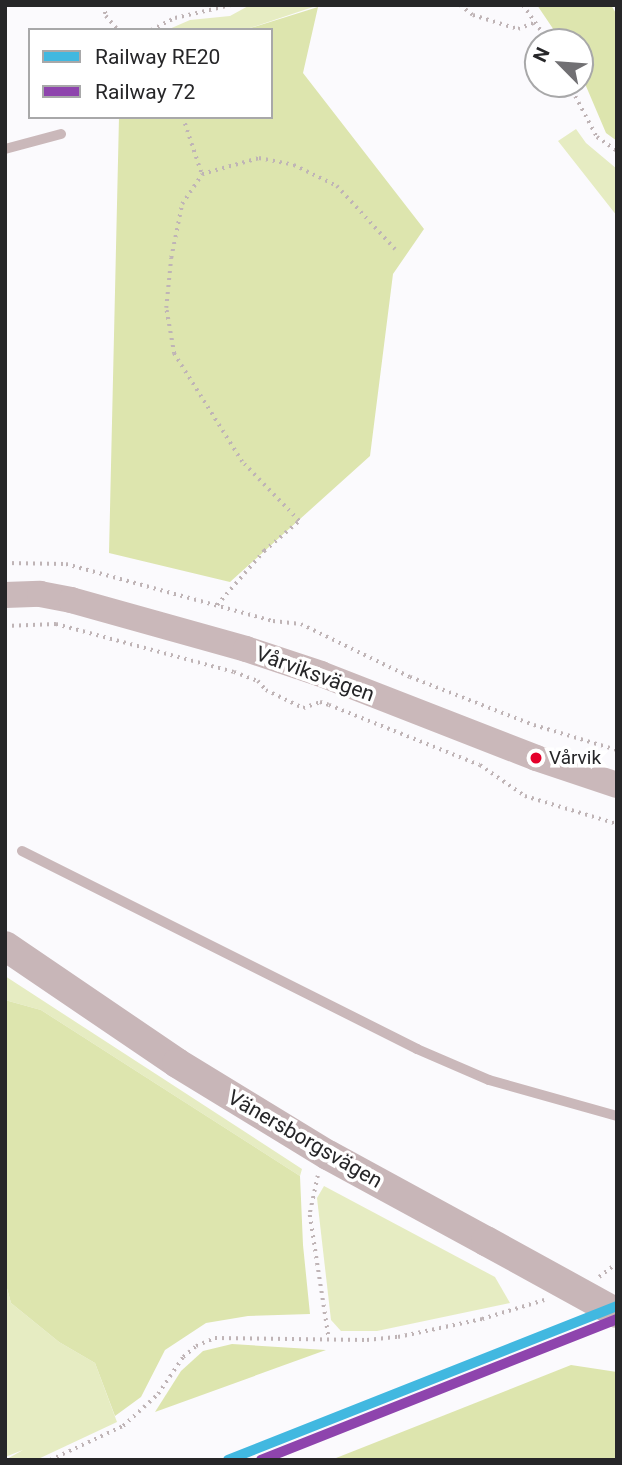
<!DOCTYPE html>
<html>
<head>
<meta charset="utf-8">
<style>
	body { margin:0 }
	#map { position:relative; width:622px; height:1465px; overflow:hidden; background:#fbfafd; font-family:Roboto,sans-serif }
	div>[style] { position:absolute }
	.green>* { inset:0; background:#e6ecc2 }
	.forest>* { inset:0; background:#dde5ae }
	.path>* { height:3.5px; margin-top:-1.75px; transform-origin:0; background:repeating-linear-gradient(90deg,#bfb4b6 0 2px,transparent 0 7px) }
	.service>* { height:10px; margin:-5px; padding:0 5px; transform-origin:5px; border-radius:5px; background:#cab8ba }
	.tertiary>* { height:26px; margin:-13px; padding:0 13px; transform-origin:13px; border-radius:13px; background:#cab8ba }
	.secondary>* { height:30px; margin:-15px; padding:0 15px; transform-origin:15px; border-radius:15px; background:#c8b6b8 }
	.secondary-bridge>* { height:30px; margin:-15px; padding:0 15px; transform-origin:15px; border-radius:15px; background:#c8b6b8 }
	.rail-1>* { height:10px; margin:-5px; padding:0 5px; transform-origin:5px; border-radius:5px; background:#41b8e0 }
	.rail-2>* { height:10px; margin:-5px; padding:0 5px; transform-origin:5px; border-radius:5px; background:#8e44ad }
	.dots>* { width:19px; height:19px; translate:-50% -50%; box-sizing:border-box; border:4px solid #fff; border-radius:50% }
	span { translate:-50% -50%; white-space:nowrap; text-align:center; line-height:1.15; -webkit-text-stroke:7px #fff; paint-order:stroke }
	.bus-label { font-size:19px; color:#262628 }
	.left { translate:0 -50%; text-align:left }
	.street-label { font-size:21px; color:#262628 }
	.frame { position:absolute; inset:0; border:7px solid #262628; pointer-events:none }
	.legend { position:absolute; left:28px; top:28px; width:245px; height:91px; box-sizing:border-box; background:#fff; border:2px solid #a8a8a9; margin:0; padding:9px 12px; list-style:none; font-size:21px; color:#262628 }
	.legend li { display:flex; align-items:center; gap:14px; height:35px }
	.legend b { width:35px; border:2px solid #a8a8a9 }
	.north { position:absolute; left:524px; top:28px; width:70px; height:70px; box-sizing:border-box; background:#fff; border:2px solid #a8a8a9; border-radius:50%; rotate:295deg; font-size:19px; font-weight:700; line-height:28px; text-align:center; color:#262628 }
	.north::after { content:''; display:block; margin:auto; width:24px; height:32px; background:#717073; clip-path:polygon(50% 0,100% 100%,50% 72%,0 100%) }
</style>
</head>
<body>
<div id="map">
	<div class="green">
		<div style="clip-path:polygon(250px 5px,319px 5px,244px 30px,167px 30px,190px 20px,230px 16px)"></div>
		<div style="clip-path:polygon(576px 129px,586px 143px,617px 169px,617px 216px,558px 141px)"></div>
		<div style="clip-path:polygon(5px 976px,302px 1169px,300px 1176px,41px 1010px,5px 1000px)"></div>
		<div style="clip-path:polygon(324px 1186px,495px 1277px,510px 1303px,377px 1331px,341px 1331px,331px 1320px,317px 1198px)"></div>
		<div style="clip-path:polygon(5px 1281px,11px 1303px,59px 1342px,95px 1363px,117px 1422px,36px 1460px,5px 1460px,23px 1450px,5px 1457px)"></div>
	</div>
	<div class="forest">
		<div style="clip-path:polygon(537px 5px,611px 5px,617px 15px,617px 141px,606px 133px,580px 72px,580px 42px,562px 42px)"></div>
		<div style="clip-path:polygon(318px 7px,303px 73px,424px 229px,393px 274px,370px 456px,230px 582px,109px 553px,119px 117px,271px 117px,271px 30px,244px 30px)"></div>
		<div style="clip-path:polygon(5px 1000px,41px 1010px,300px 1176px,303px 1245px,310px 1314px,248px 1316px,206px 1323px,165px 1350px,141px 1397px,115px 1416px,95px 1363px,59px 1342px,11px 1303px,5px 1281px)"></div>
		<div style="clip-path:polygon(232px 1344px,326px 1350px,155px 1412px,181px 1371px,203px 1351px)"></div>
		<div style="clip-path:polygon(571px 1365px,617px 1372px,617px 1460px,331px 1460px)"></div>
	</div>
	<div class="path">
		<div style="left:104px;top:5px;width:11px;rotate:80deg"></div>
		<div style="left:106px;top:16px;width:18px;rotate:49deg"></div>
		<div style="left:460px;top:5px;width:16px;rotate:38deg"></div>
		<div style="left:473px;top:15px;width:47px;rotate:17.3deg"></div>
		<div style="left:518px;top:29px;width:19px;rotate:-21deg"></div>
		<div style="left:523px;top:5px;width:45px;rotate:54.9deg"></div>
		<div style="left:151px;top:30px;width:27px;rotate:-27deg"></div>
		<div style="left:175px;top:18px;width:57px;rotate:-13.1deg"></div>
		<div style="left:569px;top:84px;width:60px;rotate:62.2deg"></div>
		<div style="left:597px;top:137px;width:24px;rotate:35deg"></div>
		<div style="left:183px;top:117px;width:60px;rotate:71.6deg"></div>
		<div style="left:5px;top:563px;width:61px;rotate:0.9deg"></div>
		<div style="left:66px;top:564px;width:215px;rotate:15.4deg"></div>
		<div style="left:273px;top:621px;width:28px;rotate:6deg"></div>
		<div style="left:301px;top:624px;width:121px;rotate:25.9deg"></div>
		<div style="left:410px;top:677px;width:133px;rotate:21.2deg"></div>
		<div style="left:534px;top:725px;width:87px;rotate:16.8deg"></div>
		<div style="left:217px;top:605px;width:72px;rotate:-49deg"></div>
		<div style="left:264px;top:551px;width:46px;rotate:-40.6deg"></div>
		<div style="left:299px;top:521px;width:82px;rotate:-134deg"></div>
		<div style="left:242px;top:462px;width:128px;rotate:-122.2deg"></div>
		<div style="left:174px;top:354px;width:47px;rotate:-99.9deg"></div>
		<div style="left:166px;top:308px;width:50px;rotate:-84.3deg"></div>
		<div style="left:171px;top:258px;width:55px;rotate:-78.5deg"></div>
		<div style="left:182px;top:204px;width:36px;rotate:-56deg"></div>
		<div style="left:202px;top:174px;width:59px;rotate:-15.7deg"></div>
		<div style="left:259px;top:158px;width:36px;rotate:11deg"></div>
		<div style="left:294px;top:165px;width:48px;rotate:26deg"></div>
		<div style="left:337px;top:186px;width:86px;rotate:47.4deg"></div>
		<div style="left:5px;top:626px;width:51px;rotate:-2.2deg"></div>
		<div style="left:56px;top:624px;width:184px;rotate:15.1deg"></div>
		<div style="left:234px;top:672px;width:26px;rotate:21deg"></div>
		<div style="left:258px;top:681px;width:12px;rotate:48deg"></div>
		<div style="left:266px;top:690px;width:41px;rotate:25.9deg"></div>
		<div style="left:303px;top:708px;width:18px;rotate:-19deg"></div>
		<div style="left:320px;top:702px;width:9px;rotate:18deg"></div>
		<div style="left:329px;top:705px;width:162px;rotate:21.7deg"></div>
		<div style="left:480px;top:765px;width:55px;rotate:34.6deg"></div>
		<div style="left:525px;top:796px;width:96px;rotate:16.9deg"></div>
		<div style="left:318px;top:1176px;width:40px;rotate:102deg"></div>
		<div style="left:310px;top:1215px;width:125px;rotate:81.3deg"></div>
		<div style="left:599px;top:1277px;width:23px;rotate:-38deg"></div>
		<div style="left:50px;top:1460px;width:81px;rotate:-25deg"></div>
		<div style="left:123px;top:1426px;width:47px;rotate:-42.4deg"></div>
		<div style="left:158px;top:1394px;width:45px;rotate:-56deg"></div>
		<div style="left:183px;top:1357px;width:17px;rotate:-40deg"></div>
		<div style="left:196px;top:1346px;width:21px;rotate:-23deg"></div>
		<div style="left:215px;top:1338px;width:152px;rotate:0.8deg"></div>
		<div style="left:367px;top:1340px;width:31px;rotate:-6deg"></div>
		<div style="left:398px;top:1337px;width:86px;rotate:-12.1deg"></div>
		<div style="left:482px;top:1319px;width:65px;rotate:-17deg"></div>
	</div>
	<div class="service">
		<div style="left:5px;top:149px;width:58px;rotate:-15deg"></div>
		<div style="left:22px;top:851px;width:442px;rotate:26.6deg"></div>
		<div style="left:417px;top:1049px;width:78px;rotate:23.3deg"></div>
		<div style="left:489px;top:1080px;width:133px;rotate:15.7deg"></div>
	</div>
	<div class="tertiary">
		<div style="left:5px;top:595px;width:35px;rotate:-2deg"></div>
		<div style="left:40px;top:594px;width:32px;rotate:11deg"></div>
		<div style="left:71px;top:600px;width:182px;rotate:15.6deg"></div>
		<div style="left:246px;top:649px;width:79px;rotate:18.4deg"></div>
		<div style="left:321px;top:674px;width:231px;rotate:21.3deg"></div>
		<div style="left:536px;top:758px;width:85px;rotate:18.4deg"></div>
	</div>
	<div class="secondary">
		<div style="left:5px;top:946px;width:208px;rotate:34.2deg"></div>
		<div style="left:177px;top:1063px;width:177px;rotate:31.4deg"></div>
		<div style="left:328px;top:1155px;width:180px;rotate:28.6deg"></div>
	</div>
	<div class="secondary-bridge">
		<div style="left:486px;top:1241px;width:149px;rotate:28.8deg"></div>
	</div>
	<div class="rail-1">
		<div style="left:228px;top:1460px;width:418px;rotate:-21.6deg"></div>
	</div>
	<div class="rail-2">
		<div style="left:261px;top:1460px;width:383px;rotate:-21.6deg"></div>
	</div>
	<div class="dots">
		<div style="left:536px;top:758px;background:#e4002b"></div>
	</div>
	<div class="bus-label">
		<span class="left" style="left:549px;top:758px">Vårvik</span>
	</div>
	<div class="street-label">
		<span style="left:315px;top:674px;rotate:20deg">Vårviksvägen</span>
		<span style="left:305px;top:1139px;rotate:30deg">Vänersborgsvägen</span>
	</div>
	<div class="frame"></div>
	<ul class="legend">
	<li><b style="height:9px;background:#41b8e0"></b>Railway RE20</li>
	<li><b style="height:9px;background:#8e44ad"></b>Railway 72</li>
	</ul>
	<div class="north">N</div>
</div>
</body>
</html>
